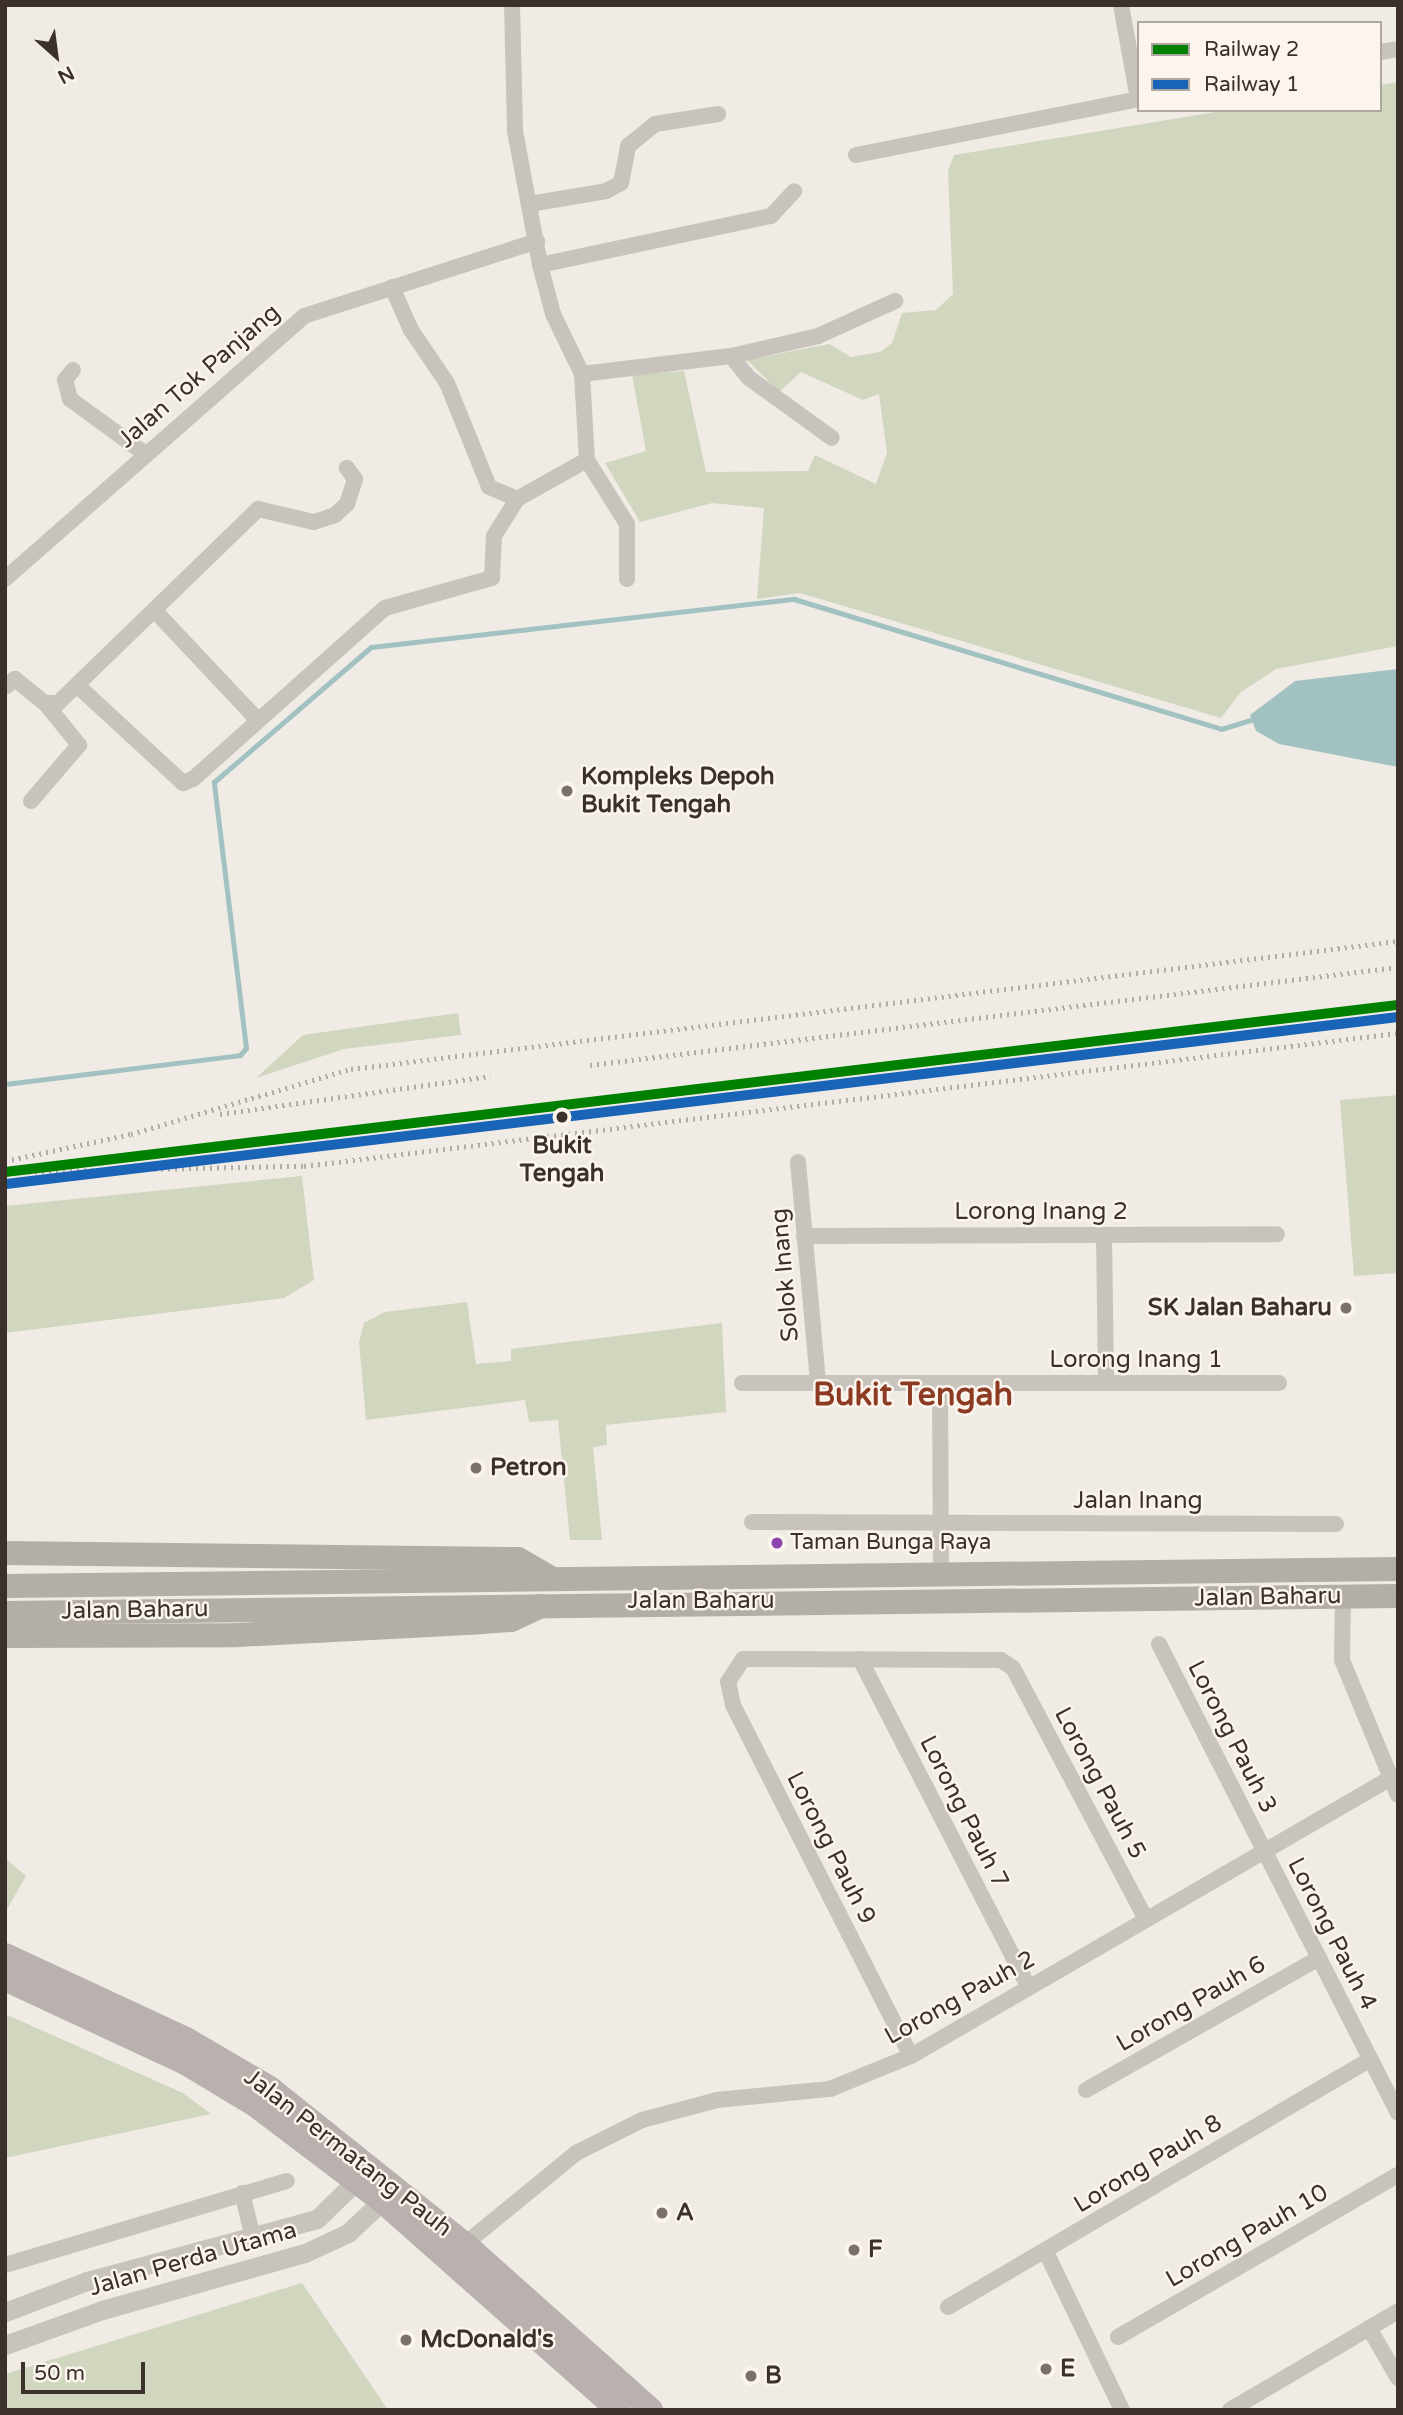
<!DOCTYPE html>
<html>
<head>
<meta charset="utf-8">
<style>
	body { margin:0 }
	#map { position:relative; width:1403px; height:2415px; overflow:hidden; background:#f0ebe5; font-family:"Varela Round",sans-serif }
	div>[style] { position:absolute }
	.green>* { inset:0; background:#d1d6bf }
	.water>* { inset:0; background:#a1c2c1 }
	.stream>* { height:5px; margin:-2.5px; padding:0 2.5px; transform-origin:2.5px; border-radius:2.5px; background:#a1c2c1 }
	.minor>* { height:16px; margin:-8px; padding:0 8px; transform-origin:8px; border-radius:8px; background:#c9c3be }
	.tertiary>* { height:19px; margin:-9.5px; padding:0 9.5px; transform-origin:9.5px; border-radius:9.5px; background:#c9c3be }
	.primary>* { height:24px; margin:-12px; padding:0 12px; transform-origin:12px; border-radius:12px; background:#b8b1ad }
	.trunk>* { height:24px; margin:-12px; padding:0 12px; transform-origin:12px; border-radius:12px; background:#b4aea8 }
	.rail>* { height:5px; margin-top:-2.5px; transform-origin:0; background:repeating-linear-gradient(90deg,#b1aca8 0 2px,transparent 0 7px) }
	.rail-1>* { height:10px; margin:-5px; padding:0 5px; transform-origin:5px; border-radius:5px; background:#008000 }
	.rail-2>* { height:10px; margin:-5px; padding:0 5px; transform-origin:5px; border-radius:5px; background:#1964b7 }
	.dots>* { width:19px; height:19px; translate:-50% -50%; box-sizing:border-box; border:4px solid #fbf5ee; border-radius:50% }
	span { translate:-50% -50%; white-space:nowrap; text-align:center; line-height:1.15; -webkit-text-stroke:5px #fbf5ee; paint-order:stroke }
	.bus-label { font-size:22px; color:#3b302b }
	.left { translate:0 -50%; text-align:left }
	.street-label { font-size:24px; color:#3b302b }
	.poi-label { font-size:24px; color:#3b302b; font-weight:700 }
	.right { translate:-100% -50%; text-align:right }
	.stop-label { font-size:24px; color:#3b302b; font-weight:700 }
	.district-label { font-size:32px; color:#8c3b22; font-weight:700 }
	.frame { position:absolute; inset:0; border:7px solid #3b302b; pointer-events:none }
	.legend { position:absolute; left:1137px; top:21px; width:245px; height:91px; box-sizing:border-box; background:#fbf5ee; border:2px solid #aea6a0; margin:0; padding:9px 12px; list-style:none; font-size:21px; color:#3b302b }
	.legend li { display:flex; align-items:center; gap:14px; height:35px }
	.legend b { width:35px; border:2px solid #aea6a0 }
	.north { position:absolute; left:21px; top:21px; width:70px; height:70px; -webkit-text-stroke:5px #fbf5ee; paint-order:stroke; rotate:152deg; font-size:19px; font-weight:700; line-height:28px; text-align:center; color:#3b302b }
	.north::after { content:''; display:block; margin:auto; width:24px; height:32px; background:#3b302b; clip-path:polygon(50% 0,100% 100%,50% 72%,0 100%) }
	.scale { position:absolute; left:21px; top:2362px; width:124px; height:32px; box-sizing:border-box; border:4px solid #3b302b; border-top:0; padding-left:9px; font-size:21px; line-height:24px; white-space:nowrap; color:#3b302b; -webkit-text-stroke:5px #fbf5ee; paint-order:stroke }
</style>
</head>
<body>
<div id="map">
	<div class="green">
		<div style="clip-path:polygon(1398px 82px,1398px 646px,1276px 669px,1241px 692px,1221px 718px,800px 593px,757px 599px,764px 508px,712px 503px,640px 522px,605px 463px,646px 451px,632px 375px,684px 371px,706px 472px,808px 471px,815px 455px,876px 484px,887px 453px,879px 394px,863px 400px,801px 372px,779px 392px,747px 360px,829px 344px,851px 357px,880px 352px,892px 343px,902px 313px,936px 310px,953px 294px,948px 171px,954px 155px,1228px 110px,1380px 110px,1380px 85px)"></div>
		<div style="clip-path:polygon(458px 1013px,461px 1035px,344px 1049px,256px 1078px,303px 1035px)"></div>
		<div style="clip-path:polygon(1398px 1095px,1398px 1273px,1354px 1276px,1340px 1100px)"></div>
		<div style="clip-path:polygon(302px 1176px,314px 1280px,284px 1298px,5px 1333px,5px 1206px)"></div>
		<div style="clip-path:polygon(467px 1302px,476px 1364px,511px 1361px,511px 1349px,722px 1323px,726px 1412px,606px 1425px,607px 1445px,593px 1447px,602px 1540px,570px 1540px,558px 1420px,529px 1422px,525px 1400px,366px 1420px,359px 1342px,364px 1323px,385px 1312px)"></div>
		<div style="clip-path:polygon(5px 1858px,26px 1876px,5px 1913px)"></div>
		<div style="clip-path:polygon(5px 2014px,183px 2093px,211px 2114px,5px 2158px)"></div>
		<div style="clip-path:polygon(302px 2283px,388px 2410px,5px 2410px,5px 2374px)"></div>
	</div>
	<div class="water">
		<div style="clip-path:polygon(1398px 669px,1398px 767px,1279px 744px,1256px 731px,1250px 715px,1295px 681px)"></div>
	</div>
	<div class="stream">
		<div style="left:5px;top:1084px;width:237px;rotate:-7deg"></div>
		<div style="left:240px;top:1055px;width:9px;rotate:-49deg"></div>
		<div style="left:246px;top:1048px;width:268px;rotate:-96.9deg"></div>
		<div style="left:214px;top:782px;width:207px;rotate:-40.7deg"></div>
		<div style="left:371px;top:647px;width:426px;rotate:-6.5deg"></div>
		<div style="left:794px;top:599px;width:446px;rotate:16.9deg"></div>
		<div style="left:1221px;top:729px;width:38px;rotate:-17deg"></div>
	</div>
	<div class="minor">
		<div style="left:512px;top:5px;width:126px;rotate:88.6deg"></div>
		<div style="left:515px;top:131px;width:136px;rotate:79.4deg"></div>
		<div style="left:540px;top:265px;width:51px;rotate:75.1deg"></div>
		<div style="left:553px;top:314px;width:67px;rotate:64.2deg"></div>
		<div style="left:582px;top:374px;width:86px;rotate:86.7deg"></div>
		<div style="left:587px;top:460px;width:75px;rotate:58deg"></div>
		<div style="left:627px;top:524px;width:55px;rotate:90deg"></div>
		<div style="left:1121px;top:5px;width:96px;rotate:79.7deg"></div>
		<div style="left:1380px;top:52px;width:18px;rotate:-9deg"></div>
		<div style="left:856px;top:155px;width:288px;rotate:-11.2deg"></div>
		<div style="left:530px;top:204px;width:77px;rotate:-9.7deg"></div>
		<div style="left:606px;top:191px;width:17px;rotate:-28deg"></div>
		<div style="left:621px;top:183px;width:38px;rotate:-79deg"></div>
		<div style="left:628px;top:146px;width:35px;rotate:-39deg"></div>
		<div style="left:655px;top:124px;width:64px;rotate:-9deg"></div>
		<div style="left:540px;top:265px;width:236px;rotate:-12deg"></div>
		<div style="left:771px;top:216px;width:34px;rotate:-47deg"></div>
		<div style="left:392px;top:287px;width:47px;rotate:66.2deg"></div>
		<div style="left:411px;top:330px;width:64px;rotate:55.8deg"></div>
		<div style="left:447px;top:383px;width:112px;rotate:68deg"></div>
		<div style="left:489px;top:487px;width:30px;rotate:23deg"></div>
		<div style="left:731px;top:356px;width:28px;rotate:51deg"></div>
		<div style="left:749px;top:378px;width:102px;rotate:35.9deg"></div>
		<div style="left:73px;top:370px;width:13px;rotate:129deg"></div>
		<div style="left:65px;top:380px;width:20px;rotate:75deg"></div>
		<div style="left:70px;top:399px;width:92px;rotate:36.1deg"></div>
		<div style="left:582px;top:374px;width:150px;rotate:-6.9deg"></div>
		<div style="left:731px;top:356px;width:89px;rotate:-12.9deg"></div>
		<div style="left:818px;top:336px;width:85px;rotate:-24.4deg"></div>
		<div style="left:5px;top:579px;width:398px;rotate:-41.3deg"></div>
		<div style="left:304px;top:316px;width:245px;rotate:-17.8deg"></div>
		<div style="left:156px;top:612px;width:147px;rotate:46.7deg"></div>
		<div style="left:5px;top:687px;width:13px;rotate:-39deg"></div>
		<div style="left:15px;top:679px;width:38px;rotate:39deg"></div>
		<div style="left:45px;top:703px;width:13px"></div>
		<div style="left:58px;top:703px;width:279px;rotate:-44.1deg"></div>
		<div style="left:258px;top:509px;width:57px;rotate:13.1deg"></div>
		<div style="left:314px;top:522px;width:22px;rotate:-18deg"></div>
		<div style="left:335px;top:515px;width:16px;rotate:-43deg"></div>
		<div style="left:347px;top:504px;width:26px;rotate:-72deg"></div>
		<div style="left:355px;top:479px;width:14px;rotate:-126deg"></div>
		<div style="left:79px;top:687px;width:142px;rotate:42.7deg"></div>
		<div style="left:183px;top:783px;width:11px;rotate:-22deg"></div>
		<div style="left:193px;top:779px;width:257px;rotate:-41.7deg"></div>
		<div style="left:385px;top:608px;width:111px;rotate:-15.7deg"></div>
		<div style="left:492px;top:578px;width:42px;rotate:-87.3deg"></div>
		<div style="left:494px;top:536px;width:44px;rotate:-58.1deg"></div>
		<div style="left:517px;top:499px;width:80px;rotate:-29.1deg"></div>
		<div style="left:31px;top:801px;width:74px;rotate:-49.4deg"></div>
		<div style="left:79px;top:745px;width:54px;rotate:-129deg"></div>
		<div style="left:798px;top:1162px;width:222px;rotate:84.8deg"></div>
		<div style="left:1104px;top:1235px;width:148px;rotate:89.2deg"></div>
		<div style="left:804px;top:1236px;width:473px;rotate:-0.2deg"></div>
		<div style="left:742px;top:1383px;width:537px"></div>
		<div style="left:940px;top:1383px;width:191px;rotate:89.7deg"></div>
		<div style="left:752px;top:1522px;width:584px;rotate:0.2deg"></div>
		<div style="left:1343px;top:1596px;width:64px;rotate:90.9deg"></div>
		<div style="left:1342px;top:1660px;width:146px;rotate:67.5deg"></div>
		<div style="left:1159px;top:1644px;width:526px;rotate:63deg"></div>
		<div style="left:860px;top:1659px;width:368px;rotate:62.8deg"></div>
		<div style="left:911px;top:2056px;width:394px;rotate:-116.9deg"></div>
		<div style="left:733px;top:1705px;width:24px;rotate:-102deg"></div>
		<div style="left:728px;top:1682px;width:27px;rotate:-57deg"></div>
		<div style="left:743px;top:1659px;width:258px;rotate:0.2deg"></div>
		<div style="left:1001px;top:1660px;width:14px;rotate:34deg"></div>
		<div style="left:1013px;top:1668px;width:284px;rotate:62.1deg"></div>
		<div style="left:1086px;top:2090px;width:268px;rotate:-29.5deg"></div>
		<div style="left:242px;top:2193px;width:45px;rotate:76deg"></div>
		<div style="left:465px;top:2244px;width:144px;rotate:-39.3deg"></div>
		<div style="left:576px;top:2153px;width:74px;rotate:-26.6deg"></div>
		<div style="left:642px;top:2120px;width:78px;rotate:-14.9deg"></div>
		<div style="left:717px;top:2100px;width:114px;rotate:-5.6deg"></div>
		<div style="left:830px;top:2089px;width:87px;rotate:-22.2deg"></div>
		<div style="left:911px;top:2056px;width:552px;rotate:-30.09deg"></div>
		<div style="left:1046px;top:2252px;width:175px;rotate:64.3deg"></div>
		<div style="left:5px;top:2265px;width:294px;rotate:-16.6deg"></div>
		<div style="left:948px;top:2307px;width:489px;rotate:-30.4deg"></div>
		<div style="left:1369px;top:2328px;width:58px;rotate:59.9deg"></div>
		<div style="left:1118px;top:2337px;width:323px;rotate:-30.1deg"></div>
		<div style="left:1230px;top:2410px;width:195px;rotate:-30.5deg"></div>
	</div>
	<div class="tertiary">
		<div style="left:5px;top:2312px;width:88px;rotate:-20.7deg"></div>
		<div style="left:87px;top:2281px;width:238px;rotate:-15.1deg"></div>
		<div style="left:317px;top:2219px;width:56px;rotate:-44.3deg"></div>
		<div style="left:5px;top:2345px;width:103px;rotate:-19.8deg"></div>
		<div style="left:102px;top:2310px;width:211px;rotate:-15.7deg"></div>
		<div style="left:305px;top:2253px;width:47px;rotate:-24.9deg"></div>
		<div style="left:348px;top:2233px;width:47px;rotate:-43.3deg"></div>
	</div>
	<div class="primary">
		<div style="left:5px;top:1955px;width:200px;rotate:24.9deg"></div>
		<div style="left:186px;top:2039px;width:97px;rotate:30.3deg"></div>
		<div style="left:270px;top:2088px;width:250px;rotate:38.7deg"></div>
		<div style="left:465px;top:2244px;width:249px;rotate:41.7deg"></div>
		<div style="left:5px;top:1979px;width:201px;rotate:25deg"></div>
		<div style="left:187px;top:2064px;width:79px;rotate:31.1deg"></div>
		<div style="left:255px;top:2105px;width:159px;rotate:37.1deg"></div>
		<div style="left:382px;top:2201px;width:315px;rotate:41.5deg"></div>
	</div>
	<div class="trunk">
		<div style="left:5px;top:1553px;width:513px;rotate:0.67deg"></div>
		<div style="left:518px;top:1559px;width:34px;rotate:30deg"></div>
		<div style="left:5px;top:1586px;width:1393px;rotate:-0.7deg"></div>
		<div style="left:5px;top:1613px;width:1393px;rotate:-0.7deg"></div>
		<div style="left:5px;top:1636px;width:232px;rotate:-0.2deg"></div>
		<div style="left:237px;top:1635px;width:244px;rotate:-3deg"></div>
		<div style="left:481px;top:1622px;width:30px;rotate:-4deg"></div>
		<div style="left:511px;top:1620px;width:33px;rotate:-25deg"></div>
	</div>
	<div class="rail">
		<div style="left:590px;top:1065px;width:814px;rotate:-6.92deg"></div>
		<div style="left:220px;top:1114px;width:273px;rotate:-8deg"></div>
		<div style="left:5px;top:1161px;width:129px;rotate:-12.1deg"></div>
		<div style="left:131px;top:1134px;width:229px;rotate:-16.5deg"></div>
		<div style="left:351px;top:1069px;width:1055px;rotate:-6.97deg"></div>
		<div style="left:7px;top:1172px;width:297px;rotate:-1.2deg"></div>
		<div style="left:304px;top:1166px;width:1102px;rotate:-6.93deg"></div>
	</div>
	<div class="rail-1">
		<div style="left:5px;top:1172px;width:1403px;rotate:-6.84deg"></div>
	</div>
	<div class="rail-2">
		<div style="left:6px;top:1184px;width:1402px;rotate:-6.84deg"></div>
	</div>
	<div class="dots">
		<div style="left:567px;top:791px;background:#7a716c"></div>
		<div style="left:562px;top:1117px;background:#3b302b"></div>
		<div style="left:1346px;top:1308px;background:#7a716c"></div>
		<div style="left:476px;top:1468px;background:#7a716c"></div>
		<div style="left:777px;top:1543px;background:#8e44ad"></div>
		<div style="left:662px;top:2213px;background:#7a716c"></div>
		<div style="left:854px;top:2250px;background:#7a716c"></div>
		<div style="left:406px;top:2340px;background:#7a716c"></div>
		<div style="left:1046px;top:2369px;background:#7a716c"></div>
		<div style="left:751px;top:2376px;background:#7a716c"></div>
	</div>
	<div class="bus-label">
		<span class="left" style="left:790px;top:1543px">Taman Bunga Raya</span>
	</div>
	<div class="street-label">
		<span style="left:199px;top:376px;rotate:-41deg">Jalan Tok Panjang</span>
		<span style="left:1041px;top:1212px">Lorong Inang 2</span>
		<span style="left:785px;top:1275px;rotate:-95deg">Solok Inang</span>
		<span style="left:1136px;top:1360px">Lorong Inang 1</span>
		<span style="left:1138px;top:1501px">Jalan Inang</span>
		<span style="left:1268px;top:1597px;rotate:-1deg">Jalan Baharu</span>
		<span style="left:701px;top:1601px">Jalan Baharu</span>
		<span style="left:135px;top:1610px;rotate:-1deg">Jalan Baharu</span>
		<span style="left:1232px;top:1737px;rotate:63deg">Lorong Pauh 3</span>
		<span style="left:1100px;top:1783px;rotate:62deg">Lorong Pauh 5</span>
		<span style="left:964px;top:1812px;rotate:63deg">Lorong Pauh 7</span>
		<span style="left:831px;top:1848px;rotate:63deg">Lorong Pauh 9</span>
		<span style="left:1332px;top:1934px;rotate:63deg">Lorong Pauh 4</span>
		<span style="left:960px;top:1998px;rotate:-29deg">Lorong Pauh 2</span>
		<span style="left:1191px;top:2004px;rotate:-30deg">Lorong Pauh 6</span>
		<span style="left:348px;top:2153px;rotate:38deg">Jalan Permatang Pauh</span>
		<span style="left:1148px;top:2164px;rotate:-31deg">Lorong Pauh 8</span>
		<span style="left:1247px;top:2236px;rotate:-30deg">Lorong Pauh 10</span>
		<span style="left:193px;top:2259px;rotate:-16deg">Jalan Perda Utama</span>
	</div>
	<div class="poi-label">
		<span class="left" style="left:581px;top:791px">Kompleks Depoh<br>Bukit Tengah</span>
		<span class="right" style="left:1332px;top:1308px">SK Jalan Baharu</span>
		<span class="left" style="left:490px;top:1468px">Petron</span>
		<span class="left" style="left:676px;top:2213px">A</span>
		<span class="left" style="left:868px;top:2250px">F</span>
		<span class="left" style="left:420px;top:2340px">McDonald's</span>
		<span class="left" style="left:1060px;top:2369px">E</span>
		<span class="left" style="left:765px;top:2376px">B</span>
	</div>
	<div class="stop-label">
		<span style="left:562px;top:1160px">Bukit<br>Tengah</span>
	</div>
	<div class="district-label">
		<span style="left:913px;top:1395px">Bukit Tengah</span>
	</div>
	<div class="frame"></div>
	<ul class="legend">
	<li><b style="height:9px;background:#008000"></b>Railway 2</li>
	<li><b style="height:9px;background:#1964b7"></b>Railway 1</li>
	</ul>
	<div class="north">N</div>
	<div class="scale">50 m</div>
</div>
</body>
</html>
